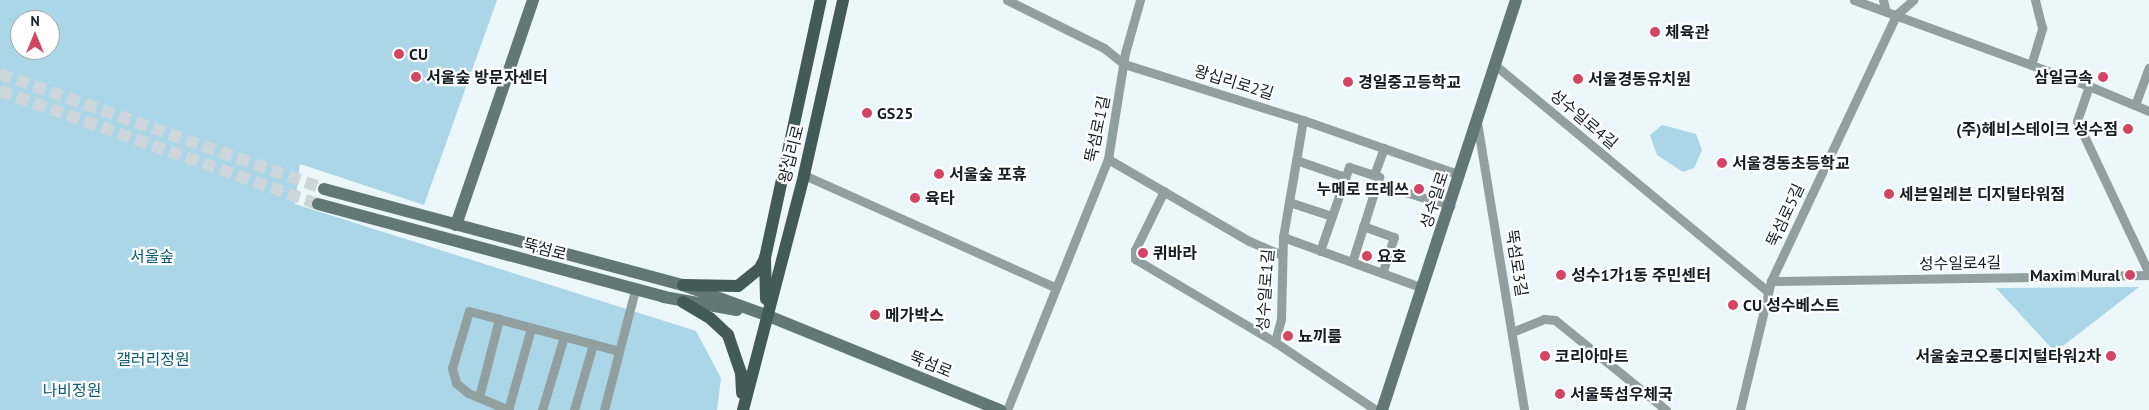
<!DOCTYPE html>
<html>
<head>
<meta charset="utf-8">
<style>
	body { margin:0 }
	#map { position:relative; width:2149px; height:410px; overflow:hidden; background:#ecf7fc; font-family:"PT Sans","Noto Sans KR",sans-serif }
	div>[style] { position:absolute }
	.green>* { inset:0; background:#aad6e7 }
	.secondary-tunnel>* { height:12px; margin-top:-6px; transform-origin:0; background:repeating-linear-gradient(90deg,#ccd6db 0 12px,transparent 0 18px) }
	.street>* { height:9px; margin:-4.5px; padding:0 4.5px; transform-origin:4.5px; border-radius:4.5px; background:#929f9f }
	.secondary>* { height:12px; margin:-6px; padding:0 6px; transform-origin:6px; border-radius:6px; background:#637776 }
	.primary>* { height:12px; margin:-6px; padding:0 6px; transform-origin:6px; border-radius:6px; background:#425a59 }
	.dots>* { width:14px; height:14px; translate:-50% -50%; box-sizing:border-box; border:2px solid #fff; border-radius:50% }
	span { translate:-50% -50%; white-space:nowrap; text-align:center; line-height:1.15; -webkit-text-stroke:4.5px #fff; paint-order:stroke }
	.poi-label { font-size:16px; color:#141e23; font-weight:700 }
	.left { translate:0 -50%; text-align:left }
	.right { translate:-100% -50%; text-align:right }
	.street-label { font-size:16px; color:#141e23 }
	.park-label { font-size:16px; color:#095b73 }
	.north { position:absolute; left:10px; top:10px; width:50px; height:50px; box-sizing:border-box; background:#fff; border:1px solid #a1a5a7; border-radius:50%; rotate:0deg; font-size:14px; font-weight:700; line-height:20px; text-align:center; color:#141e23 }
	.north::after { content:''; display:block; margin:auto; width:18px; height:22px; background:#d44463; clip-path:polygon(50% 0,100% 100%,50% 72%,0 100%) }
</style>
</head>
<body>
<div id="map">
	<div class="green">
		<div style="clip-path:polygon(evenodd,0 0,497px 0,424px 205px,300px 164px,295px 204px,696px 331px,721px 378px,717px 410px,0 410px,0 0,20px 20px,50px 20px,50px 50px,20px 50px,20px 20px)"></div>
		<div style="clip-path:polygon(1662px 125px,1696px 134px,1702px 150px,1694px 168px,1683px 172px,1657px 155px,1650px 135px)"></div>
		<div style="clip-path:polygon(2139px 287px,2055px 352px,1996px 288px)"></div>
	</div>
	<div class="secondary-tunnel">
		<div style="left:0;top:74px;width:344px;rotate:19.5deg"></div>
		<div style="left:0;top:91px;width:337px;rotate:19.6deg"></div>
	</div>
	<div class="street">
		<div style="left:1007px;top:0;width:108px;rotate:26.3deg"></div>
		<div style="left:1104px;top:48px;width:26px;rotate:39deg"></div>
		<div style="left:1124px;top:64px;width:188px;rotate:17.4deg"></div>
		<div style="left:1303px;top:120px;width:166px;rotate:19.3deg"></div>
		<div style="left:1854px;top:0;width:250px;rotate:20.1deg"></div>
		<div style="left:2089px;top:86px;width:65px;rotate:22.6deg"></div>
		<div style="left:1883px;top:0;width:12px;rotate:76deg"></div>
		<div style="left:1495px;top:65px;width:355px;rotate:39.7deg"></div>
		<div style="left:2031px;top:65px;width:39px;rotate:-73deg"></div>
		<div style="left:2042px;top:28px;width:29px;rotate:-104deg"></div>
		<div style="left:2089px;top:86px;width:37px;rotate:109deg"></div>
		<div style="left:2077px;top:121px;width:168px;rotate:64.7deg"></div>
		<div style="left:2135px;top:105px;width:40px;rotate:-69.8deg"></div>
		<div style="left:1303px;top:120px;width:119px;rotate:99.7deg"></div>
		<div style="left:1283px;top:237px;width:82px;rotate:91.4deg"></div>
		<div style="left:1281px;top:319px;width:24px;rotate:105deg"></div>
		<div style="left:1275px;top:342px;width:122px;rotate:34deg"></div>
		<div style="left:1477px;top:122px;width:292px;rotate:80.7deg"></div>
		<div style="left:1108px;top:159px;width:163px;rotate:30.2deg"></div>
		<div style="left:1249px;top:241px;width:36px;rotate:23deg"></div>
		<div style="left:1296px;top:160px;width:52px;rotate:19.1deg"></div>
		<div style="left:804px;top:175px;width:274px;rotate:24.1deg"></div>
		<div style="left:1374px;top:175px;width:29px;rotate:-70deg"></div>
		<div style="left:1377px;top:183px;width:77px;rotate:17.5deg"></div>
		<div style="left:1164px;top:191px;width:66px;rotate:116.2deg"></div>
		<div style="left:1135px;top:250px;width:9px;rotate:90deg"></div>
		<div style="left:1135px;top:259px;width:163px;rotate:30.7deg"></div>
		<div style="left:1289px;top:202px;width:45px;rotate:18deg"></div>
		<div style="left:1363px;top:226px;width:33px;rotate:20deg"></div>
		<div style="left:1394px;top:237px;width:38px;rotate:108deg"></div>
		<div style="left:1283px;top:237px;width:149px;rotate:20deg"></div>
		<div style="left:1320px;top:251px;width:89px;rotate:-71deg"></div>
		<div style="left:1349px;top:167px;width:32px;rotate:18deg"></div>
		<div style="left:1379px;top:177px;width:89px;rotate:107.6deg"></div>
		<div style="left:1771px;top:281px;width:378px;rotate:-0.9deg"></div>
		<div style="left:1512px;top:332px;width:35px;rotate:-22deg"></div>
		<div style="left:1544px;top:319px;width:11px;rotate:5deg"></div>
		<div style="left:1555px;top:320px;width:143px;rotate:39deg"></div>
		<div style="left:479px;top:397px;width:81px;rotate:-75.6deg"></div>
		<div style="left:508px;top:410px;width:85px;rotate:-74.3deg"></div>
		<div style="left:509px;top:410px;width:44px;rotate:-157.5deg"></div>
		<div style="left:468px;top:393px;width:16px;rotate:-140deg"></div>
		<div style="left:456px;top:383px;width:16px;rotate:-105deg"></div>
		<div style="left:452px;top:368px;width:59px;rotate:-73.4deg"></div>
		<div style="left:469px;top:311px;width:155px;rotate:14.9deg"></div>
		<div style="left:542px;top:410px;width:77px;rotate:-73.4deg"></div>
		<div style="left:574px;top:410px;width:69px;rotate:-73.9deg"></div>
		<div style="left:604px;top:410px;width:124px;rotate:-75.5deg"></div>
		<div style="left:1007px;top:410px;width:271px;rotate:-68.1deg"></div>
		<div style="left:1108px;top:159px;width:107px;rotate:-80.9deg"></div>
		<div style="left:1125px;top:53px;width:55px;rotate:-74.2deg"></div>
		<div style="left:1740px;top:410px;width:133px;rotate:-76.5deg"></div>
		<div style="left:1771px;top:281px;width:294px;rotate:-64.8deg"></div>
		<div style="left:1896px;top:15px;width:23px;rotate:-41deg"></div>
	</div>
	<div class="secondary">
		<div style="left:324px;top:189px;width:372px;rotate:15deg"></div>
		<div style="left:683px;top:285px;width:88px;rotate:19.9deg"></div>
		<div style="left:766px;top:315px;width:253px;rotate:22.1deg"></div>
		<div style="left:318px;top:204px;width:358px;rotate:15deg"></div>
		<div style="left:664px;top:297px;width:74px;rotate:10.1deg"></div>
		<div style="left:456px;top:225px;width:238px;rotate:-71.1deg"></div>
		<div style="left:1382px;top:410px;width:431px;rotate:-71.9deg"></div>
	</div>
	<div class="primary">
		<div style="left:683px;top:285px;width:55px;rotate:1deg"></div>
		<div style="left:738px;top:286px;width:28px;rotate:-39deg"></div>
		<div style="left:760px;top:268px;width:11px;rotate:-63deg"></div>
		<div style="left:766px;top:299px;width:41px;rotate:-91.4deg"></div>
		<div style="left:765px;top:258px;width:264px;rotate:-77.8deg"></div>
		<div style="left:683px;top:302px;width:31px;rotate:31deg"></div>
		<div style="left:710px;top:318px;width:25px;rotate:43deg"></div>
		<div style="left:728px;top:335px;width:40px;rotate:71.1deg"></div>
		<div style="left:741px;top:373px;width:20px;rotate:87deg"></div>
		<div style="left:743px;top:410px;width:243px;rotate:-75.4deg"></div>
		<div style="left:804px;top:175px;width:179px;rotate:-77.4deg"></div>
	</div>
	<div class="dots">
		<div style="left:1655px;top:32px;background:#d44463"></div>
		<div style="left:399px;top:54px;background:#d44463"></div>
		<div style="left:416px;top:77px;background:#d44463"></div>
		<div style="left:2103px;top:77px;background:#d44463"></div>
		<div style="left:1578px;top:79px;background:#d44463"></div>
		<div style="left:1348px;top:82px;background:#d44463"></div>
		<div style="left:867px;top:113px;background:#d44463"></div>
		<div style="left:2128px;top:129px;background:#d44463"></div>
		<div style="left:1722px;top:163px;background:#d44463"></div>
		<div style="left:939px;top:174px;background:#d44463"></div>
		<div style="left:1419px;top:189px;background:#d44463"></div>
		<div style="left:1889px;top:194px;background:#d44463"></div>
		<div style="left:915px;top:198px;background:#d44463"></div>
		<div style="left:1143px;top:253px;background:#d44463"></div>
		<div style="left:1367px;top:256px;background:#d44463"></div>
		<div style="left:1561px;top:275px;background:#d44463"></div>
		<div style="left:2130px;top:275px;background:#d44463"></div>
		<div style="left:1733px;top:305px;background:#d44463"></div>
		<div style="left:875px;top:315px;background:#d44463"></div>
		<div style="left:1288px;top:336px;background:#d44463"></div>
		<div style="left:1545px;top:356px;background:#d44463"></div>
		<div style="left:2111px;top:356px;background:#d44463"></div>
		<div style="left:1560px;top:394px;background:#d44463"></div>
	</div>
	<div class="poi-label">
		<span class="left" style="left:1665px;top:32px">체육관</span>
		<span class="left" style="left:409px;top:54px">CU</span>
		<span class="left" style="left:426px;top:77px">서울숲 방문자센터</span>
		<span class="right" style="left:2093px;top:77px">삼일금속</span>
		<span class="left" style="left:1588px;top:79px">서울경동유치원</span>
		<span class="left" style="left:1358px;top:82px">경일중고등학교</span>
		<span class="left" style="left:877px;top:113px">GS25</span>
		<span class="right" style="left:2118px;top:129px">(주)헤비스테이크 성수점</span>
		<span class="left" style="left:1732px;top:163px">서울경동초등학교</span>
		<span class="left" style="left:949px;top:174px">서울숲 포휴</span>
		<span class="right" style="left:1409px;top:189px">누메로 뜨레쓰</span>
		<span class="left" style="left:1899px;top:194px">세븐일레븐 디지털타워점</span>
		<span class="left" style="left:925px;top:198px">육타</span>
		<span class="left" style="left:1153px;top:253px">퀴바라</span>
		<span class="left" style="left:1377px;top:256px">요호</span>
		<span class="left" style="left:1571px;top:275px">성수1가1동 주민센터</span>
		<span class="right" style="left:2120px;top:275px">Maxim Mural</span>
		<span class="left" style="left:1743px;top:305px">CU 성수베스트</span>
		<span class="left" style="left:885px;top:315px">메가박스</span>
		<span class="left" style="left:1298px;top:336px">뇨끼룸</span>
		<span class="left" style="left:1555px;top:356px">코리아마트</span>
		<span class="right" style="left:2101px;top:356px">서울숲코오롱디지털타워2차</span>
		<span class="left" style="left:1570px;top:394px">서울뚝섬우체국</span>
	</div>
	<div class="street-label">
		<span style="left:1234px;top:82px;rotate:17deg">왕십리로2길</span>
		<span style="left:1584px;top:119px;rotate:40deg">성수일로4길</span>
		<span style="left:1097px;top:129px;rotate:-78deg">뚝섬로1길</span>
		<span style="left:791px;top:154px;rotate:-76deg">왕십리로</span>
		<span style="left:1434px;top:200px;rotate:-72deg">성수일로</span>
		<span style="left:1785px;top:215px;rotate:-65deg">뚝섬로5길</span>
		<span style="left:545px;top:249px;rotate:15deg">뚝섬로</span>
		<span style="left:1517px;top:263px;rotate:81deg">뚝섬로3길</span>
		<span style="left:1960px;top:263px;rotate:-1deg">성수일로4길</span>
		<span style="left:1265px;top:290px;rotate:-86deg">성수일로1길</span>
		<span style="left:931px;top:364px;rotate:22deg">뚝섬로</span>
	</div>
	<div class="park-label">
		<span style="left:152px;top:256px">서울숲</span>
		<span style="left:153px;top:359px">갤러리정원</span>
		<span style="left:72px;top:390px">나비정원</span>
	</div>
	<div class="north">N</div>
</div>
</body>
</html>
